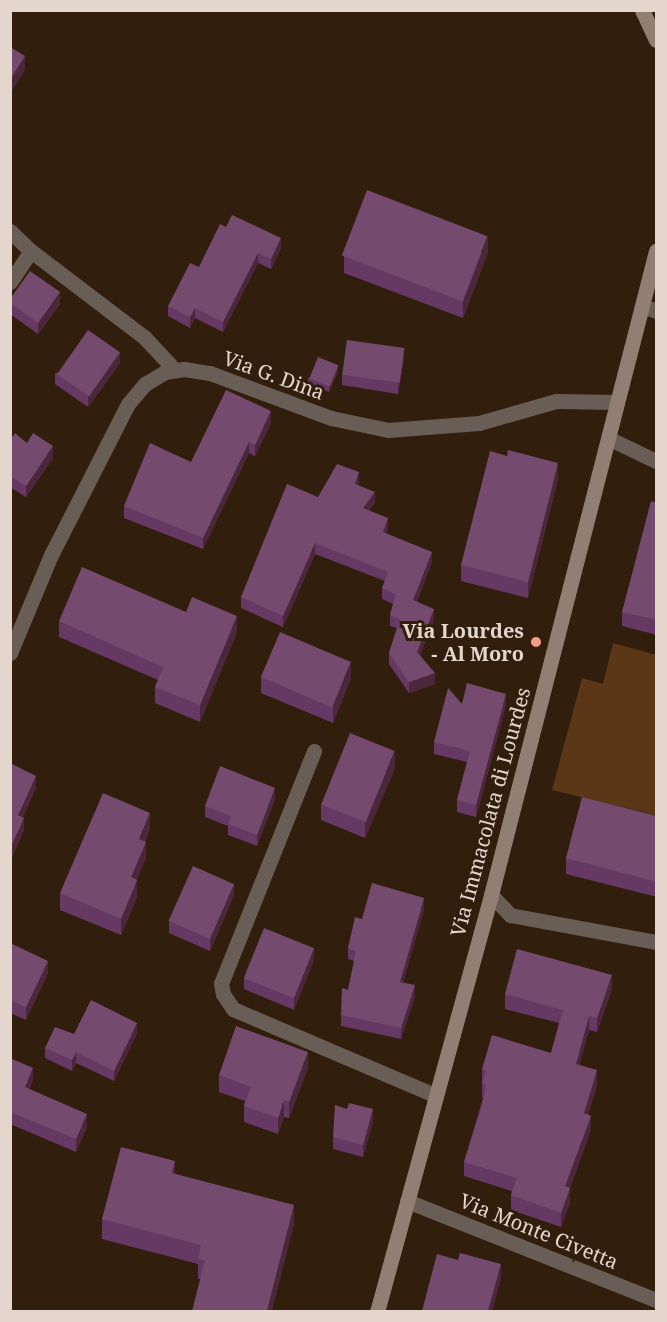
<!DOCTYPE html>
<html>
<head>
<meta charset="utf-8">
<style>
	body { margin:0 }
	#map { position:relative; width:667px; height:1322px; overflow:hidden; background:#321e0d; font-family:"Noto Serif",serif }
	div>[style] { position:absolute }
	.green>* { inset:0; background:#5b3718 }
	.service>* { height:15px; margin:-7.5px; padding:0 7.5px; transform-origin:7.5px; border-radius:7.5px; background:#685e56 }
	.minor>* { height:15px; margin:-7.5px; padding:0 7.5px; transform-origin:7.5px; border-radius:7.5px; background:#685e56 }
	.secondary>* { height:15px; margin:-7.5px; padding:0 7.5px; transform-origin:7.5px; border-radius:7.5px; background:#907f72 }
	.wall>* { inset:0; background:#663964 }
	.shaded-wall>* { inset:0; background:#4c273c }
	.building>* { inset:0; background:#744a6f; transform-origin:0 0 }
	.dots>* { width:16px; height:16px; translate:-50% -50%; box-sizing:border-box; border:3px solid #321e0d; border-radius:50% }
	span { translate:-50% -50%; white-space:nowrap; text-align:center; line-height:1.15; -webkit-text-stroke:6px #321e0d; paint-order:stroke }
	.street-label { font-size:20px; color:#e4d6cc }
	.poi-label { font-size:20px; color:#e4d6cc; font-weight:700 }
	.right { translate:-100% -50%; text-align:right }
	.frame { position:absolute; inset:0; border:12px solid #e4d6cc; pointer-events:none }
</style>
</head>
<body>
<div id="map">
	<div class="green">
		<div style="clip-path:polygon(613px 643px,656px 655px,656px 815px,552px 790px,582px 678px,603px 684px)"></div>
	</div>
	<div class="service">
		<div style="left:643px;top:306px;width:14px;rotate:21deg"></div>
	</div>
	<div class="minor">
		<div style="left:10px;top:231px;width:29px;rotate:44deg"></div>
		<div style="left:31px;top:251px;width:142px;rotate:37.3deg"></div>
		<div style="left:144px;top:337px;width:44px;rotate:46.8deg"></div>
		<div style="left:10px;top:282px;width:37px;rotate:-56deg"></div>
		<div style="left:608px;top:438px;width:53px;rotate:25.6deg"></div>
		<div style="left:10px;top:653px;width:106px;rotate:-67.3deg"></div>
		<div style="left:51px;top:555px;width:169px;rotate:-63deg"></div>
		<div style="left:128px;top:404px;width:26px;rotate:-50deg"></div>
		<div style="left:145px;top:384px;width:23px;rotate:-31deg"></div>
		<div style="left:165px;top:372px;width:19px;rotate:-9deg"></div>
		<div style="left:184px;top:369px;width:26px;rotate:9deg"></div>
		<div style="left:210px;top:373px;width:129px;rotate:20.4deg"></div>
		<div style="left:331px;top:418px;width:58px;rotate:11.9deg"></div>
		<div style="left:388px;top:430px;width:91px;rotate:-4.4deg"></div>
		<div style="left:479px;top:423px;width:80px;rotate:-15.9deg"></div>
		<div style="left:556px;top:401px;width:61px;rotate:0.9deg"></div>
		<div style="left:314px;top:751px;width:250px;rotate:111.8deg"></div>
		<div style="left:221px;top:983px;width:11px;rotate:80deg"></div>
		<div style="left:223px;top:994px;width:18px;rotate:56deg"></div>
		<div style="left:233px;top:1009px;width:220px;rotate:23.1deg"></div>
		<div style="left:491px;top:895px;width:28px;rotate:46deg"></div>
		<div style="left:510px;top:915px;width:148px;rotate:10.5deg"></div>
		<div style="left:407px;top:1201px;width:268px;rotate:21.7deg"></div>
	</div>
	<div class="secondary">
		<div style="left:642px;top:10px;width:33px;rotate:65deg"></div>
		<div style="left:377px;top:1312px;width:432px;rotate:-74.7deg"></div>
		<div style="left:491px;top:895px;width:665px;rotate:-75.63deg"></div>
	</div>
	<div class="wall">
		<div style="clip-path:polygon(226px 227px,281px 248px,271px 269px,258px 263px,223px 332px,195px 318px,190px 328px,168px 316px,168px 306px,199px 267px)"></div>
		<div style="clip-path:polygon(488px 252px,463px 318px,344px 273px,344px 256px)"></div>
		<div style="clip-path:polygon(10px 299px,60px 304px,38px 334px,10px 314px)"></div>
		<div style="clip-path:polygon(404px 358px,398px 394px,342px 385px,342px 375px)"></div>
		<div style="clip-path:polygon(120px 363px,88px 407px,55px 384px,55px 373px)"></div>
		<div style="clip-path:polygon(338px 371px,329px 392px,308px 384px,308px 378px)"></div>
		<div style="clip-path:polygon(271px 423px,255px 456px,249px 453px,203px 549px,124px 518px,124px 506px,191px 462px)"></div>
		<div style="clip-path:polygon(10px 440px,27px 443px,53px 458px,26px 497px,10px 487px)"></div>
		<div style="clip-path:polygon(558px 479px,528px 598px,461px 581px,461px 565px)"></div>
		<div style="clip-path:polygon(359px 483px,358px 485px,375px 503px,369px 510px,388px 529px,386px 534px,432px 562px,417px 601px,434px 620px,420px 655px,435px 684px,409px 693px,389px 664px,389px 653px,397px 628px,390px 626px,390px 615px,393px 604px,382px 599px,382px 588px,385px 581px,315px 554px,283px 627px,241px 608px,241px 597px,318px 497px)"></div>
		<div style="clip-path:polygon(657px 503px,657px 635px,622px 626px,622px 612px)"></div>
		<div style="clip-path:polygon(186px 612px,237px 632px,200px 722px,155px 703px,155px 687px,158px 680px,59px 637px,59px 621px)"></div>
		<div style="clip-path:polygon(261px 677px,351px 678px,333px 723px,261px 693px)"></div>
		<div style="clip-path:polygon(462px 704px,506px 705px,476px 817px,457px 812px,457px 800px,467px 762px,434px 754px,434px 742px)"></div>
		<div style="clip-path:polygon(10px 763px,36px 788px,23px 817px,24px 830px,12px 857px,10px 856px)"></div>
		<div style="clip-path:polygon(395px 768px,365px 838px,321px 820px,321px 804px)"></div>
		<div style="clip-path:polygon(275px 799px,257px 846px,228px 835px,228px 826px,205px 817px,205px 806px)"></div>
		<div style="clip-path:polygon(657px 816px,657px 897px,566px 874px,566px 858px)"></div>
		<div style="clip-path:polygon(150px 830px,145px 842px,146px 858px,136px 880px,137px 897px,121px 935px,60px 910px,60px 893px)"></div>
		<div style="clip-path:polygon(234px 895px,210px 951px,169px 933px,169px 921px)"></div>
		<div style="clip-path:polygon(424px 909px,403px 982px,415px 996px,401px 1039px,341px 1026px,341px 1015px,348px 990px,354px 961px,348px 959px,348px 948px,362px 919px)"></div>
		<div style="clip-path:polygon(10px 943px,48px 973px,26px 1020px,10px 1013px)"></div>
		<div style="clip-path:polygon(314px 960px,294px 1010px,244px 989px,244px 978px)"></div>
		<div style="clip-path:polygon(612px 989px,597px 1032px,589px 1030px,579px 1065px,597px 1085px,588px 1115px,591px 1130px,570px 1188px,570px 1203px,561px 1227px,511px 1210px,511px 1195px,512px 1191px,464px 1176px,464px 1162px,483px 1098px,482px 1098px,482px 1069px,551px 1053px,559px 1023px,505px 1009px,505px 994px)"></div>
		<div style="clip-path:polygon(137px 1033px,114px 1081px,76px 1063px,72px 1071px,45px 1058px,45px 1048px,74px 1034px)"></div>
		<div style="clip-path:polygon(10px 1058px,33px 1080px,29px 1089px,87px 1127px,76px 1152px,10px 1124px)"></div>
		<div style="clip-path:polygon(308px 1068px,289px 1118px,284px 1117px,278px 1134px,244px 1122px,244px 1106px,245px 1101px,219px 1092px,219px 1075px)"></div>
		<div style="clip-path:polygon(373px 1121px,363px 1157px,333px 1149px,333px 1137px)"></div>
		<div style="clip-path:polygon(175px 1174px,294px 1225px,200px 1279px,198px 1279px,198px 1264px,102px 1239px,102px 1219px)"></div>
	</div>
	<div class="shaded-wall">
		<div style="clip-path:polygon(25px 56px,25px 70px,10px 94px,10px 80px)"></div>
		<div style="clip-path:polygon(488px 236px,488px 252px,463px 318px,463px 302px)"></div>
		<div style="clip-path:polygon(281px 238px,281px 248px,271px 269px,271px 259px)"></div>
		<div style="clip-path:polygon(258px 253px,258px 263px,223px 332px,223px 322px)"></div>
		<div style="clip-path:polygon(60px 292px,60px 304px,38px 334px,38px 323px)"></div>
		<div style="clip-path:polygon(195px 308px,195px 318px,190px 328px,190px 317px)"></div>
		<div style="clip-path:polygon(404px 348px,404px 358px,398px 394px,398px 384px)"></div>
		<div style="clip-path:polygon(120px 352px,120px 363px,88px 407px,88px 396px)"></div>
		<div style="clip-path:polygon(338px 365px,338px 371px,329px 392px,329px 386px)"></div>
		<div style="clip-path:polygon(271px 411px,271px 423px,255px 456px,255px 445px)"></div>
		<div style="clip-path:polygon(249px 442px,249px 453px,203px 549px,203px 538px)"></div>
		<div style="clip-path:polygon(53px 446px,53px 458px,26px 497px,26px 486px)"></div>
		<div style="clip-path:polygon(558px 463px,558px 479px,528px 598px,528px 582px)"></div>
		<div style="clip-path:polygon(359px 472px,359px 483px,355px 495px,355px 484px)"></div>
		<div style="clip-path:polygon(375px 492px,375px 503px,363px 519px,363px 508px)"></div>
		<div style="clip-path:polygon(388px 518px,388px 529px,383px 543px,383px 532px)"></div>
		<div style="clip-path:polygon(315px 543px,315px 554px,283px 627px,283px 616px)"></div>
		<div style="clip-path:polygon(432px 552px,432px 562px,413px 610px,413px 600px)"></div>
		<div style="clip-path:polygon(434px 609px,434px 620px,417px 663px,417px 652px)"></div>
		<div style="clip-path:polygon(237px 616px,237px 632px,200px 722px,200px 705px)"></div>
		<div style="clip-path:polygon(351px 662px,351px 678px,333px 723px,333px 706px)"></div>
		<div style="clip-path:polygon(435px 673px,435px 684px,409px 693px,409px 682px)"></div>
		<div style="clip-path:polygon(506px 694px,506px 705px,476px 817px,476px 805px)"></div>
		<div style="clip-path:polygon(395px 751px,395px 768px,365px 838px,365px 822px)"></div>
		<div style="clip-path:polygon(36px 776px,36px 788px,18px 828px,18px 815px)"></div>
		<div style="clip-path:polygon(275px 788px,275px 799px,257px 846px,257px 835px)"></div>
		<div style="clip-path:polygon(150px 813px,150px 830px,139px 855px,139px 839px)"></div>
		<div style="clip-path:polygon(24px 818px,24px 830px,12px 857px,12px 844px)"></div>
		<div style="clip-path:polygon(146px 842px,146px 858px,131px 894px,131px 877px)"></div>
		<div style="clip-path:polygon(137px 880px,137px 897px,121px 935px,121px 919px)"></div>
		<div style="clip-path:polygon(234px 884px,234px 895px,210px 951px,210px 939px)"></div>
		<div style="clip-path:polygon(424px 898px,424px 909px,400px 993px,400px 982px)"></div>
		<div style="clip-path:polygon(314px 948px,314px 960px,294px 1010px,294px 998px)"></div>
		<div style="clip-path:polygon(48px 961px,48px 973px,26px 1020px,26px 1007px)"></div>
		<div style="clip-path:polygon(612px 975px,612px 989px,597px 1032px,597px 1018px)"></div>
		<div style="clip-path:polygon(415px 985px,415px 996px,401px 1039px,401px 1028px)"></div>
		<div style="clip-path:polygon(589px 1016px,589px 1030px,576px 1079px,576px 1064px)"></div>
		<div style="clip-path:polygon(137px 1023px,137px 1033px,114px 1081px,114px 1071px)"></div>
		<div style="clip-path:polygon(76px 1052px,76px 1063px,72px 1071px,72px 1060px)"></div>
		<div style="clip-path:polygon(308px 1052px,308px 1068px,289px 1118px,289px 1102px)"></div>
		<div style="clip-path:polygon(33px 1068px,33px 1080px,25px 1100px,25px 1087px)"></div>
		<div style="clip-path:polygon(597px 1070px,597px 1085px,584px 1128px,584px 1113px)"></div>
		<div style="clip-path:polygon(284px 1100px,284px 1117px,278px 1134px,278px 1118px)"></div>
		<div style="clip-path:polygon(373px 1109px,373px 1121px,363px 1157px,363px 1145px)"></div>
		<div style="clip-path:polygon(87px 1114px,87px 1127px,76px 1152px,76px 1139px)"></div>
		<div style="clip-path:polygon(591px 1116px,591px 1130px,565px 1201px,565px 1186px)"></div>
		<div style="clip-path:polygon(175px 1161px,175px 1180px,172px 1173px)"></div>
		<div style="clip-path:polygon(570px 1188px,570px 1203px,561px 1227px,561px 1213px)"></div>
		<div style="clip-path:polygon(294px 1205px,294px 1225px,272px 1311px,267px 1311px)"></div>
		<div style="clip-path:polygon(501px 1264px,501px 1280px,492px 1311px,488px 1311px)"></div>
	</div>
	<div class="building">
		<div style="clip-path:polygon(10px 47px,25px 56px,10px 80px)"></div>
		<div style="left:367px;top:190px;width:129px;height:70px;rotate:21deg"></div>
		<div style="clip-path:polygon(232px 215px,281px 238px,271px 259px,258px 253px,223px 322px,195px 308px,190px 317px,168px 306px,190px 263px,199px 267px,220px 224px,226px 227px)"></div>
		<div style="clip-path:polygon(30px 271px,60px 292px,38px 323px,10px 303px,10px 299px)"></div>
		<div style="left:88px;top:330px;width:39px;height:54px;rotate:35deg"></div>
		<div style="left:347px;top:340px;width:58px;height:35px;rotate:8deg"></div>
		<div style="left:318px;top:357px;width:22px;height:23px;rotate:22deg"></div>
		<div style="clip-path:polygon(226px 390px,271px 411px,255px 445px,249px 442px,203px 538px,124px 506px,150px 443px,191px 462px)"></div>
		<div style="clip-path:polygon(15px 433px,27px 443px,33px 433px,53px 446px,26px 486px,10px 476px,10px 440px)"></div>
		<div style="clip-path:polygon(508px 450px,558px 463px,528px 582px,461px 565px,490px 451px,507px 456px)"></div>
		<div style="clip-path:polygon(337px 464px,359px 472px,355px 484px,375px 492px,363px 508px,388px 518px,383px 532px,432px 552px,413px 600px,434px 609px,417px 652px,435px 673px,409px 682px,389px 653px,400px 619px,390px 615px,396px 594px,382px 588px,388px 572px,315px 543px,283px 616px,241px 597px,287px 484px,318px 497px)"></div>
		<div style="clip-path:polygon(651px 501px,657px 503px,657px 620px,622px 612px)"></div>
		<div style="clip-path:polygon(82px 567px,186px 612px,192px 597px,237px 616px,200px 705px,155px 687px,163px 667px,59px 621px)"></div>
		<div style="left:280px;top:632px;width:77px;height:49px;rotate:23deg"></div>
		<div style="clip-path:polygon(467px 683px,506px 694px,476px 805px,457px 800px,470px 751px,434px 742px,448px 688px,462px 704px)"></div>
		<div style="left:350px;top:733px;width:48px;height:77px;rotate:22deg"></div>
		<div style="clip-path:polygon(10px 763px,36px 776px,18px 815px,24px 818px,12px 844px,10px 843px)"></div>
		<div style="clip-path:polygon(220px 766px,275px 788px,257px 835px,228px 824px,231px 816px,205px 806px)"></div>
		<div style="clip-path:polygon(103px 793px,150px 813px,139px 839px,146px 842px,131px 877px,137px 880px,121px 919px,60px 893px)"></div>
		<div style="clip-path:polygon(582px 797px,657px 816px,657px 882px,566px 858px)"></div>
		<div style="left:193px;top:866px;width:45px;height:60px;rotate:24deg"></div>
		<div style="clip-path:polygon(372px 883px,424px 898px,400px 982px,415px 985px,401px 1028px,341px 1015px,342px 988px,348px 990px,356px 951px,348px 948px,355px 917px,362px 919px)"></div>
		<div style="left:264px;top:928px;width:54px;height:54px;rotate:22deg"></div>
		<div style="clip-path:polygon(10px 943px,48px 961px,26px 1007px,10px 1000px)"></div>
		<div style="clip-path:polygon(517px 949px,612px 975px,597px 1018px,589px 1016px,576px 1064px,597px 1070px,584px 1113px,591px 1116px,565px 1186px,570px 1188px,561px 1213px,511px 1195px,517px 1178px,464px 1162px,482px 1106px,486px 1085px,482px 1083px,486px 1071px,482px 1069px,492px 1035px,551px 1053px,563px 1010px,505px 994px)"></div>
		<div style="clip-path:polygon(91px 1000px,137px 1023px,114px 1071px,76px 1052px,72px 1060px,45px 1048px,55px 1027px,74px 1034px)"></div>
		<div style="clip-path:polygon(236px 1026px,308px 1052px,289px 1102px,284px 1100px,278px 1118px,244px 1106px,251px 1087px,219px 1075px)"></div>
		<div style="clip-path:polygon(10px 1058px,33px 1068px,25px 1087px,87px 1114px,76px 1139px,10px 1112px)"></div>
		<div style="clip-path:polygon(349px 1103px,373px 1109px,363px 1145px,333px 1137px,335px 1105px,347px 1109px)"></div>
		<div style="clip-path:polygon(121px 1147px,175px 1161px,172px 1173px,294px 1205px,267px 1311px,192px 1311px,205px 1260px,198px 1259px,201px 1245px,102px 1219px)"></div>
		<div style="clip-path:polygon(460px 1253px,501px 1264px,488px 1311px,422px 1311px,437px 1254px,458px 1260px)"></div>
	</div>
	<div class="dots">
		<div style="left:536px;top:642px;background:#f49e87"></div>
	</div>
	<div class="street-label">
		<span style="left:274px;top:375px;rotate:20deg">Via G. Dina</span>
		<span style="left:490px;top:812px;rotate:-75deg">Via Immacolata di Lourdes</span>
		<span style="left:539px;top:1231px;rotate:22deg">Via Monte Civetta</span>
	</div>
	<div class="poi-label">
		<span class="right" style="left:524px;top:642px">Via Lourdes<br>- Al Moro</span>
	</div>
	<div class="frame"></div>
</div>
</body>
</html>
